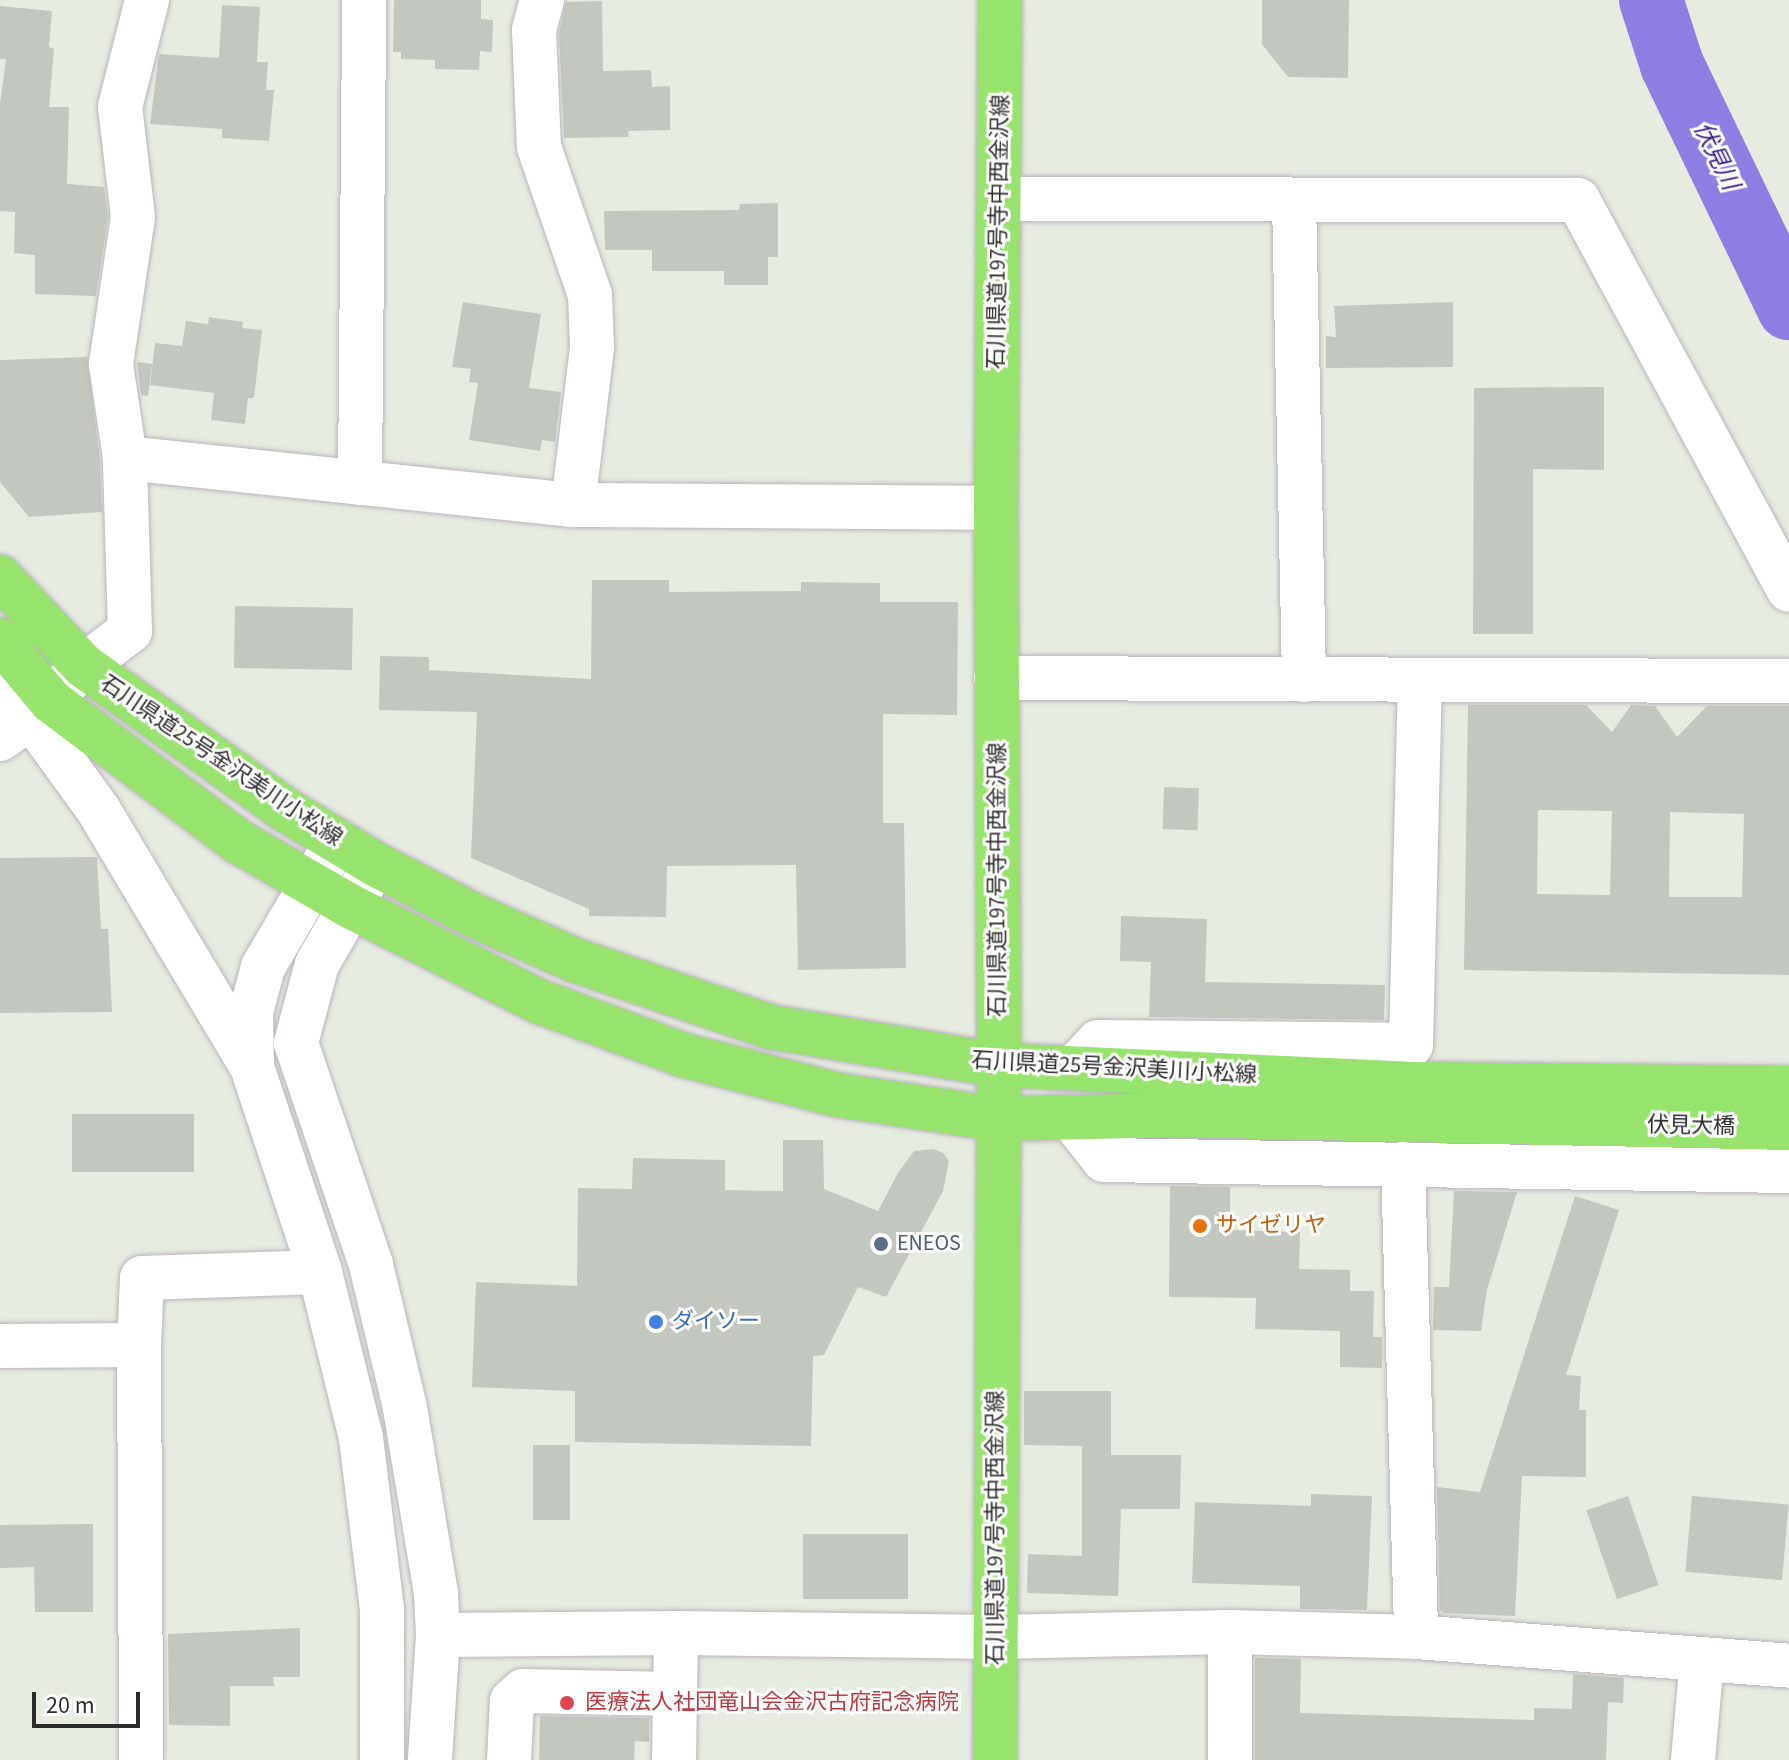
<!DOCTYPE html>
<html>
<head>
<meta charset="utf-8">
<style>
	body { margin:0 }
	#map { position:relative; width:1789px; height:1760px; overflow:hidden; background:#e6ece0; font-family:"Source Sans 3","Noto Sans JP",sans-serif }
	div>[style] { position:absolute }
	.river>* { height:64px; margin:-32px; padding:0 32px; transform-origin:32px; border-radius:32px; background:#8d7ee3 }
	.building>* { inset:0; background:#c2c8bf; transform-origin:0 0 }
	.roads { filter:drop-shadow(0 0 2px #bbb3be) drop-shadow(0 0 2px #bbb3be) }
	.minor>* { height:44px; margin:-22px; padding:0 22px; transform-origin:22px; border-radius:22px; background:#fff }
	.major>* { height:44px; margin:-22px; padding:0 22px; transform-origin:22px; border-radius:22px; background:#96e36e }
	.dots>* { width:22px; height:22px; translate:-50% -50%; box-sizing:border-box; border:4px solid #fff; border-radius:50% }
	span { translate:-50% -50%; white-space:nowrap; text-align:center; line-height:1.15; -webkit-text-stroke:6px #fff; paint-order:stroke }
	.street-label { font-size:22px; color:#2c2c2c }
	.food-label { font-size:22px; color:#c56008 }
	.left { translate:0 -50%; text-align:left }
	.service-label { font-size:22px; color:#4e5e75 }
	.shop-label { font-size:22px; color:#366cbe }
	.health-label { font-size:22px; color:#be3a42 }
	.water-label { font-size:24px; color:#361b90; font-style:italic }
	.scale { position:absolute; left:32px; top:1692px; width:108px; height:36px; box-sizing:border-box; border:4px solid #2c2c2c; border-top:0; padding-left:10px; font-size:24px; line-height:28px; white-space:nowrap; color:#2c2c2c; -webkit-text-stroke:6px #fff; paint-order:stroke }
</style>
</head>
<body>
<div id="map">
	<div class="river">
		<div style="left:1651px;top:0;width:68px;rotate:72.1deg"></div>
		<div style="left:1672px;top:65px;width:270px;rotate:64.3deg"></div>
	</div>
	<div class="building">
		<div style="clip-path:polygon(394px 0,481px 0,481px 19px,493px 20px,492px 52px,480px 51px,479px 70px,435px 69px,435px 60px,401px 59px,401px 52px,393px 52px)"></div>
		<div style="clip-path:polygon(1262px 0,1349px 0,1348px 78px,1288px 77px,1262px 44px)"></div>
		<div style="clip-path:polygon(602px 1px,603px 71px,651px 70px,652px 87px,670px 86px,670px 130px,628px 131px,629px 137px,564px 138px,559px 34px,566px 2px)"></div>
		<div style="clip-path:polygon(222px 5px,260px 7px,257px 62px,268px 62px,266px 90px,274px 90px,269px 141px,222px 138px,222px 129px,150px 124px,159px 54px,219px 58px)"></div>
		<div style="clip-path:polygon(0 6px,52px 11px,49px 47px,54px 49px,49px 107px,69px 107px,67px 184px,104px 187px,108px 217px,96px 296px,35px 294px,35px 255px,14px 253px,15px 212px,0 211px,0 104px,6px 59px,0 59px)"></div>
		<div style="clip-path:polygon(778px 203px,778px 257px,768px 257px,768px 285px,724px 285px,724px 271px,652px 271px,652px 250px,605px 250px,604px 211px,739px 210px,740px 204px)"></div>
		<div style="clip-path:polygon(463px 302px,541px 314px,529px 388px,561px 392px,555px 442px,542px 440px,540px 451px,469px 440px,478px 383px,469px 382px,471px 369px,452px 367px)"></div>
		<div style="clip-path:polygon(1453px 302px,1453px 367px,1326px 368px,1326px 336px,1336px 337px,1334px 306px)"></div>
		<div style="clip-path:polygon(209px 317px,243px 322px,242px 328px,262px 330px,254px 398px,248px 398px,245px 424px,211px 420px,214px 393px,150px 385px,155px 343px,182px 346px,186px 321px,208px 324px)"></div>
		<div style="clip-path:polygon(87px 357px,100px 460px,102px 512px,29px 517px,0 482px,0 360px)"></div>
		<div style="clip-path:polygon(137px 362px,152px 364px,148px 396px,141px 395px)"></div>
		<div style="clip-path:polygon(1604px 387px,1604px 470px,1533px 469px,1533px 634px,1473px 634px,1474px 388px)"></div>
		<div style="clip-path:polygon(592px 580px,669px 580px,669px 592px,801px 591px,801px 582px,880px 583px,880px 602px,958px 602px,957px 715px,883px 714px,883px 823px,904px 823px,906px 968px,798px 970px,796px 865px,667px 866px,666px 917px,589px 916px,589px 909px,471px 858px,477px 712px,379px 710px,380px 656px,429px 657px,429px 670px,591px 679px)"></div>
		<div style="left:235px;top:606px;width:118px;height:62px;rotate:1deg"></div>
		<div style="clip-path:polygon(evenodd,1468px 705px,1586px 705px,1612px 732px,1631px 705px,1655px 706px,1677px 737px,1707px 706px,1789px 706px,1789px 975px,1464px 970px,1468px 705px,1538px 810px,1612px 811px,1610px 895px,1537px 894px,1538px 810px,1468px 705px,1670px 812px,1744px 814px,1742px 897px,1669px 897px,1670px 812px)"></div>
		<div style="left:1164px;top:787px;width:35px;height:42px;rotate:2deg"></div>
		<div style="clip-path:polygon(97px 857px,101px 929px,108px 929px,112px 1012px,0 1013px,0 858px)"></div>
		<div style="clip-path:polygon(1121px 916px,1207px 919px,1205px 982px,1385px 985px,1384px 1020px,1149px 1017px,1151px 962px,1120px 961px)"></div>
		<div style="left:72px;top:1114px;width:122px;height:58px"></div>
		<div style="clip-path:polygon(783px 1140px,823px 1140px,824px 1189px,878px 1211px,898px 1173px,914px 1151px,933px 1149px,943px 1153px,949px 1161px,943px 1191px,886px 1297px,858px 1287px,824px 1355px,813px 1356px,811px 1446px,575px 1442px,575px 1391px,472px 1387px,476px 1282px,577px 1286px,578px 1188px,632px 1189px,633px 1158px,725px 1160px,725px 1190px,783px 1191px)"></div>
		<div style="clip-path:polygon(1170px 1186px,1230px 1187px,1230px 1230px,1300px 1232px,1299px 1269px,1350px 1270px,1350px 1291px,1374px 1291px,1373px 1337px,1382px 1337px,1382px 1368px,1340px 1367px,1340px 1331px,1255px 1329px,1256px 1298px,1169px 1297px)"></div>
		<div style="clip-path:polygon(1454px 1191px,1517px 1192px,1487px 1290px,1481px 1331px,1433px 1330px,1434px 1287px,1449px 1287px)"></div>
		<div style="clip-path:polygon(1575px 1196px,1619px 1210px,1566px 1375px,1581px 1376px,1579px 1410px,1586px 1410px,1586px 1477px,1522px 1476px,1515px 1616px,1444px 1613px,1440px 1610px,1437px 1487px,1480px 1492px)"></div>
		<div style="clip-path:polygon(1024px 1391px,1111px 1391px,1111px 1455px,1181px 1455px,1180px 1509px,1121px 1509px,1118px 1596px,1027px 1593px,1028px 1554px,1082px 1556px,1082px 1446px,1024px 1445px)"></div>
		<div style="left:533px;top:1445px;width:37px;height:75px"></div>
		<div style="clip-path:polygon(1311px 1494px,1372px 1496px,1367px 1610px,1300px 1609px,1300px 1586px,1192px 1583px,1195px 1502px,1311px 1506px)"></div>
		<div style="left:1628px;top:1496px;width:94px;height:44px;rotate:71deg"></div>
		<div style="left:1692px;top:1496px;width:97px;height:76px;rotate:5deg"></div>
		<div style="clip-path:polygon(93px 1524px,93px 1612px,35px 1612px,34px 1567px,0 1568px,0 1525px)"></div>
		<div style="left:803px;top:1534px;width:105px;height:65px"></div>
		<div style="clip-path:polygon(300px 1628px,300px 1677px,273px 1677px,274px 1686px,230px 1686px,230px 1726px,169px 1725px,168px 1634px)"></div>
		<div style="clip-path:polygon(1255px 1658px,1301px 1659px,1300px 1713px,1534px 1720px,1534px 1708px,1572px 1709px,1573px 1674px,1624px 1678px,1623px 1703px,1608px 1702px,1606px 1760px,1255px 1760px)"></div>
		<div style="clip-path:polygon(540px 1716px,649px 1718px,649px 1742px,635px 1741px,634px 1760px,539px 1760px)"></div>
	</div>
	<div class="roads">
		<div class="minor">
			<div style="left:542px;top:0;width:31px;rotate:105deg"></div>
			<div style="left:534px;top:30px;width:117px;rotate:87.6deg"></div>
			<div style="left:539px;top:147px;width:157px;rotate:71deg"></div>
			<div style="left:590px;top:295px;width:53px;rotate:87.8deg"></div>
			<div style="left:592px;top:348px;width:158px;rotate:96.9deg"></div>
			<div style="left:1000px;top:199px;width:578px;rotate:0.1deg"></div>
			<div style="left:1578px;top:200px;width:443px;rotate:61.6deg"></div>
			<div style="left:1294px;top:200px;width:480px;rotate:88.8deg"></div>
			<div style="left:125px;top:458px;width:450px;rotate:6deg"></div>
			<div style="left:573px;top:505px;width:423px;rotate:0.4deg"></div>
			<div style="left:360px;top:483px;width:483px;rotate:-89.5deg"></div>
			<div style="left:0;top:674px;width:169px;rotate:54.1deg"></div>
			<div style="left:99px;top:811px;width:298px;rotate:59.1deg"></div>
			<div style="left:252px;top:1067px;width:216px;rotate:71.6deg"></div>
			<div style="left:320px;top:1272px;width:171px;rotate:76.1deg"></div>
			<div style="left:361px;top:1438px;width:172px;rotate:83deg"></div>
			<div style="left:382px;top:1609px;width:151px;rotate:90deg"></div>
			<div style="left:996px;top:678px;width:793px;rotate:0.22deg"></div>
			<div style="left:0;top:739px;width:37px;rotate:-35deg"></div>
			<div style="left:30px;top:718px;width:75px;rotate:-43.9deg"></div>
			<div style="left:84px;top:666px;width:58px;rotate:-37.3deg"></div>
			<div style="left:130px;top:631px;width:173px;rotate:-91.7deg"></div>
			<div style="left:125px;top:458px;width:95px;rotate:-98.5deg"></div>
			<div style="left:111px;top:364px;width:149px;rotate:-81.5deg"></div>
			<div style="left:133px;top:217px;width:111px;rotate:-96.7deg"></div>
			<div style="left:120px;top:107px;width:110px;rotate:-75.8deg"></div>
			<div style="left:375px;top:864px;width:116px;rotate:120.1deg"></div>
			<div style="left:317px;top:964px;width:82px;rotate:104.9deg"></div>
			<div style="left:296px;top:1043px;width:234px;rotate:71.3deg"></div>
			<div style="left:371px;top:1265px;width:147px;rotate:76.6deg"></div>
			<div style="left:405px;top:1408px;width:188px;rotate:80.5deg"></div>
			<div style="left:436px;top:1593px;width:42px;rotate:87.3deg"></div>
			<div style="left:438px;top:1635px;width:125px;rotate:93.7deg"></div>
			<div style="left:252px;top:1065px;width:53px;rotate:-91.1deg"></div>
			<div style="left:251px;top:1012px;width:47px;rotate:-75.1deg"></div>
			<div style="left:263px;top:967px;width:146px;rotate:-59.6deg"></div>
			<div style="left:1074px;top:1068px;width:35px;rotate:-47deg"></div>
			<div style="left:1098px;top:1042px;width:313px;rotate:0.5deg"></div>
			<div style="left:1411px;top:1045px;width:365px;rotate:-88.6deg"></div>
			<div style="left:1071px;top:1118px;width:53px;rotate:51.8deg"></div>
			<div style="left:1104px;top:1160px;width:685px;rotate:0.92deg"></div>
			<div style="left:1403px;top:1164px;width:473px;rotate:88.4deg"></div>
			<div style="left:139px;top:1345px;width:67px;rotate:-87.4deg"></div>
			<div style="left:142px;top:1278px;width:178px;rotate:-1.9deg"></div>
			<div style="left:0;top:1346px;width:139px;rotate:-0.4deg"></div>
			<div style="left:139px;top:1345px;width:415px;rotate:89.7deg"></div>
			<div style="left:676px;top:1633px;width:319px;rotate:0.7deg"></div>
			<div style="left:995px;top:1637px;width:235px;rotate:-1.2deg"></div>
			<div style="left:1230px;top:1632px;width:186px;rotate:1.5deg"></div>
			<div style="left:1416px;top:1637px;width:374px;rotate:4.4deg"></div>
			<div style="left:438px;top:1635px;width:238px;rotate:-0.5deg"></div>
			<div style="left:676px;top:1633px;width:127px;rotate:90.9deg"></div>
			<div style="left:509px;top:1760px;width:59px;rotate:-87.1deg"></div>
			<div style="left:512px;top:1701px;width:15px;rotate:-42deg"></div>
			<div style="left:523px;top:1691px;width:152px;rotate:1.1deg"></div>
			<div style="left:1230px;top:1760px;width:128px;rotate:-90deg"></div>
			<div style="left:1693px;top:1760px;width:101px;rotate:-84.9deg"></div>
		</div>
		<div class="major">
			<div style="left:0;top:577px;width:122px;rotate:46.7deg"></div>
			<div style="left:84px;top:666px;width:248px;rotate:35.5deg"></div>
			<div style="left:286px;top:810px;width:104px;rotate:31.2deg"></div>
			<div style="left:375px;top:864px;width:110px;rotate:27.5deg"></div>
			<div style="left:473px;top:915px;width:114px;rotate:23.9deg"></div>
			<div style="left:577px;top:961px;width:205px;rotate:18.8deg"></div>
			<div style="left:771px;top:1027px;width:231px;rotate:9.5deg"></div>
			<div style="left:999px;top:1065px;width:411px;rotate:2.6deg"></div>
			<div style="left:1410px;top:1084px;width:379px;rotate:0.6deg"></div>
			<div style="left:0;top:640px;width:80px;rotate:50.1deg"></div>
			<div style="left:51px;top:701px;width:235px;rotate:36.9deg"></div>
			<div style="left:239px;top:842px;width:128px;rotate:30deg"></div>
			<div style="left:350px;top:906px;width:211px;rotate:26.8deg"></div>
			<div style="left:538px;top:1001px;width:155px;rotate:20.4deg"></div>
			<div style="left:683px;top:1055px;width:160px;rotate:14.5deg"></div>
			<div style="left:838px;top:1095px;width:161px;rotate:8.6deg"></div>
			<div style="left:997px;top:1119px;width:178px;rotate:-1.3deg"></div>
			<div style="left:1175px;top:1115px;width:614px;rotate:1.21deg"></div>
			<div style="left:995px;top:1760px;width:695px;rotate:-89.67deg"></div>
			<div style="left:999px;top:1065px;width:557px;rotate:-90.31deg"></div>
			<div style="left:996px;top:508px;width:508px;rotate:-89.55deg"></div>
		</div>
	</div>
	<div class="dots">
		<div style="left:1200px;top:1226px;background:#e8710a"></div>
		<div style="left:881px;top:1244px;background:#5c6f8a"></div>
		<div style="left:656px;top:1322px;background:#3f7fe0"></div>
		<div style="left:567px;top:1703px;background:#e0444e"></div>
	</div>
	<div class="street-label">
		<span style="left:999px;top:232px;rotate:-89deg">石川県道197号寺中西金沢線</span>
		<span style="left:221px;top:761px;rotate:34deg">石川県道25号金沢美川小松線</span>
		<span style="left:998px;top:880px;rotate:-90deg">石川県道197号寺中西金沢線</span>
		<span style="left:1114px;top:1068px;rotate:3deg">石川県道25号金沢美川小松線</span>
		<span style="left:1691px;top:1126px;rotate:1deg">伏見大橋</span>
		<span style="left:996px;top:1528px;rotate:-90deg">石川県道197号寺中西金沢線</span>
	</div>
	<div class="food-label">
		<span class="left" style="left:1216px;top:1226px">サイゼリヤ</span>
	</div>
	<div class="service-label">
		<span class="left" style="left:897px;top:1244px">ENEOS</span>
	</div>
	<div class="shop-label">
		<span class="left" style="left:672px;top:1322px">ダイソー</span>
	</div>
	<div class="health-label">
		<span class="left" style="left:585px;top:1703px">医療法人社団竜山会金沢古府記念病院</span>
	</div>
	<div class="water-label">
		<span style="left:1716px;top:156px;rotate:64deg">伏見川</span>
	</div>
	<div class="scale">20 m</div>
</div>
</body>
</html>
